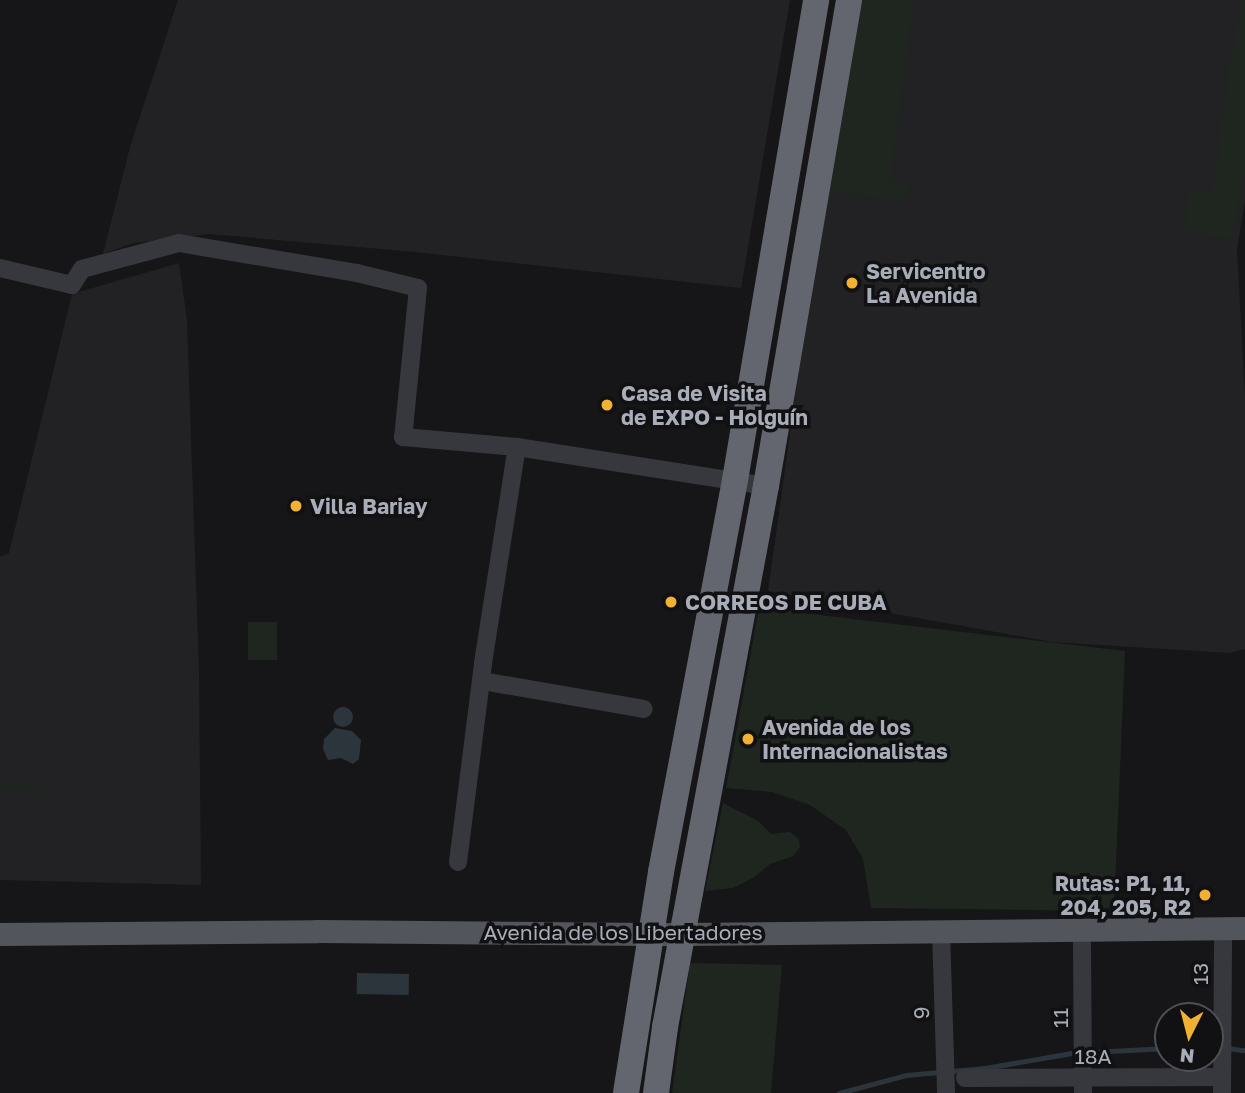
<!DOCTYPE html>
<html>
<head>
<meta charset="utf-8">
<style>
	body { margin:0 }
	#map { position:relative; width:1245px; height:1093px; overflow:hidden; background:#161618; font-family:"Golos Text",sans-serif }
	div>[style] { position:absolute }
	.built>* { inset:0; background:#222225 }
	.green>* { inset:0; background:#1e261f; transform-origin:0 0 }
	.water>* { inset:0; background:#2c353c; transform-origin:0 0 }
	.round { border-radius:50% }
	.stream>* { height:5px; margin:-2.5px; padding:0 2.5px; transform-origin:2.5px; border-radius:2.5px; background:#2c353c }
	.minor>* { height:18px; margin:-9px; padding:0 9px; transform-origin:9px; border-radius:9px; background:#37383d }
	.major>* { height:23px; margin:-11.5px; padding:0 11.5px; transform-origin:11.5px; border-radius:11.5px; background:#53555c }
	.highway>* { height:26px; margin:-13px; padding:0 13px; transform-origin:13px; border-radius:13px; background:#63666e }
	.dots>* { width:19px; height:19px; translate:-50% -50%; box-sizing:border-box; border:4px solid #111113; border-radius:50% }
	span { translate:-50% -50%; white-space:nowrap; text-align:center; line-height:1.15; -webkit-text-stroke:7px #111113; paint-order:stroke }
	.poi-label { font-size:21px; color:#a8adb8; font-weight:700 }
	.left { translate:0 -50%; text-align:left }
	.right { translate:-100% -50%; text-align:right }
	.street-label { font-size:21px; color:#a8adb8 }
	.north { position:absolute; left:1154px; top:1002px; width:70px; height:70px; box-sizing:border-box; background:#111113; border:2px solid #4d4f55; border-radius:50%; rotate:186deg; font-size:19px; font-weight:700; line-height:28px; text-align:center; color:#a8adb8 }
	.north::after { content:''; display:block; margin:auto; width:24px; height:32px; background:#f2b134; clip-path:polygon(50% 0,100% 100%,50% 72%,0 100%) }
</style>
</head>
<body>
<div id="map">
	<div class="built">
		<div style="clip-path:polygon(178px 0,790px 0,741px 288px,415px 252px,209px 234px,133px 243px,103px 254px,130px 147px)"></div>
		<div style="clip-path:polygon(856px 0,1245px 0,1245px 200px,1237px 249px,1245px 396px,1245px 649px,1230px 653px,1052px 642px,768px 591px,826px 175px)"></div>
		<div style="clip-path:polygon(179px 263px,187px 320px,199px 671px,201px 885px,0 880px,0 557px,9px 553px,72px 294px)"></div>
	</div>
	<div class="green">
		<div style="clip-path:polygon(861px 0,914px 0,890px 181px,910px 185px,905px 201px,830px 191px)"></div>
		<div style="clip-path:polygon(1242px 0,1245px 0,1245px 176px,1231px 239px,1185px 230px,1186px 200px,1194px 189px,1212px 193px,1228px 76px)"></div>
		<div style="clip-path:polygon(759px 608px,1125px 651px,1114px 911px,871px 908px,863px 859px,846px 830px,810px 805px,772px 792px,726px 788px)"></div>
		<div style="left:248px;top:622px;width:29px;height:38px"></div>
		<div style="left:0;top:786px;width:56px;height:4px;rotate:1deg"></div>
		<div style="clip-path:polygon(723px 803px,758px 821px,771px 834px,790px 832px,799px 839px,800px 847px,793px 856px,770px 864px,753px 878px,733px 888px,705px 891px)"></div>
		<div style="clip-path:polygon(690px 963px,782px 965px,771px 1093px,672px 1093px)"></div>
	</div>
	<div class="water">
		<div class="round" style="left:333px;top:707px;width:20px;height:20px"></div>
		<div style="clip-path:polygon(335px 728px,352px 731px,361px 740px,359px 759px,353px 764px,341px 758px,328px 760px,323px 749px,324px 739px)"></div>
		<div style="left:357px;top:973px;width:52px;height:21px;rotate:1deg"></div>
	</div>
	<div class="stream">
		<div style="left:1210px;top:1046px;width:35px;rotate:7deg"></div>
		<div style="left:839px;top:1093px;width:69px;rotate:-15deg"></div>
		<div style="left:906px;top:1075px;width:79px;rotate:-5.1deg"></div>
		<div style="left:985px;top:1068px;width:88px;rotate:-9.8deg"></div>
		<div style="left:1072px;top:1053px;width:96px;rotate:-3deg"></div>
	</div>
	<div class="minor">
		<div style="left:0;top:268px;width:74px;rotate:13.3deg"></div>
		<div style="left:72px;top:285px;width:19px;rotate:-58deg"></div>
		<div style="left:82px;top:269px;width:100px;rotate:-15deg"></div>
		<div style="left:179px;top:243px;width:181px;rotate:9.6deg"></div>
		<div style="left:357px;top:273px;width:63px;rotate:13.8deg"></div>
		<div style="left:418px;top:288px;width:150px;rotate:95.7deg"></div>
		<div style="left:403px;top:437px;width:114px;rotate:5deg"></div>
		<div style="left:517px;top:447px;width:252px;rotate:8.9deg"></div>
		<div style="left:482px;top:681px;width:164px;rotate:9.8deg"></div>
		<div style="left:458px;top:862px;width:201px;rotate:-82.8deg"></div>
		<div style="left:483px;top:663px;width:219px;rotate:-81.1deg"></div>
		<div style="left:941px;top:931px;width:162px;rotate:88.2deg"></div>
		<div style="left:1082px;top:943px;width:150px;rotate:89.6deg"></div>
		<div style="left:965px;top:1078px;width:257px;rotate:-0.2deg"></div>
		<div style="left:1222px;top:1093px;width:154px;rotate:-89.6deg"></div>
	</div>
	<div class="major">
		<div style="left:0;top:934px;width:317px;rotate:-0.5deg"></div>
		<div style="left:317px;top:931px;width:365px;rotate:0.5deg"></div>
		<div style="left:682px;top:934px;width:563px;rotate:-0.61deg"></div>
	</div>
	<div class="highway">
		<div style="left:626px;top:1093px;width:224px;rotate:-81deg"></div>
		<div style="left:661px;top:872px;width:399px;rotate:-79.3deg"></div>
		<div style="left:735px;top:480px;width:487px;rotate:-80.4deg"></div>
		<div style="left:656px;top:1093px;width:67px;rotate:-82.2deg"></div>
		<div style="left:665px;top:1027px;width:550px;rotate:-79.43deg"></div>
		<div style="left:766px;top:486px;width:493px;rotate:-80.3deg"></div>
	</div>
	<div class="dots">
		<div style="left:852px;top:283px;background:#f2b134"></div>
		<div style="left:607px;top:405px;background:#f2b134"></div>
		<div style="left:296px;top:506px;background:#f2b134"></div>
		<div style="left:671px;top:602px;background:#f2b134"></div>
		<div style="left:748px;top:739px;background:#f2b134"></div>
		<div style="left:1205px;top:895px;background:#f2b134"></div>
	</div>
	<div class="poi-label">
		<span class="left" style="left:866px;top:283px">Servicentro<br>La Avenida</span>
		<span class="left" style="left:621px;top:405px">Casa de Visita<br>de EXPO - Holguín</span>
		<span class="left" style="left:310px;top:506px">Villa Bariay</span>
		<span class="left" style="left:685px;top:602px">CORREOS DE CUBA</span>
		<span class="left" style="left:762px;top:739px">Avenida de los<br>Internacionalistas</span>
		<span class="right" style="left:1191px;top:895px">Rutas: P1, 11,<br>204, 205, R2</span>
	</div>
	<div class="street-label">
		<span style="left:623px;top:932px">Avenida de los Libertadores</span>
		<span style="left:1200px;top:974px;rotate:-90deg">13</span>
		<span style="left:921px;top:1013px;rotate:-92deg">9</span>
		<span style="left:1060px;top:1018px;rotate:-90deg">11</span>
		<span style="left:1093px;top:1056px">18A</span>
	</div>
	<div class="north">N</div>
</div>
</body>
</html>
